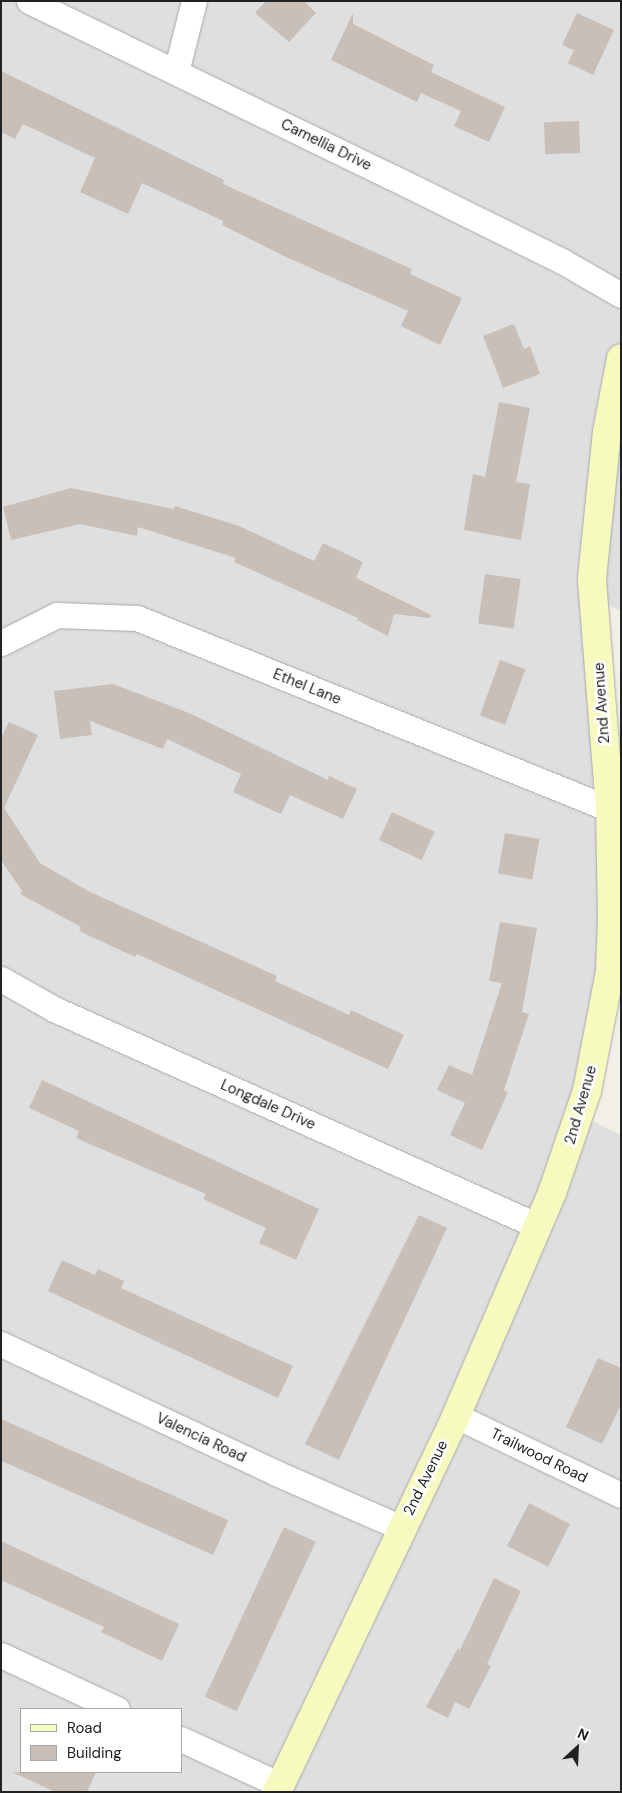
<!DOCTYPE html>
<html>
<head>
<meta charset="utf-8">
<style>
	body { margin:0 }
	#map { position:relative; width:622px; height:1793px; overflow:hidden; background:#f2efe9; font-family:"DM Sans",sans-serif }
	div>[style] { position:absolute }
	.residential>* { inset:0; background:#e0dfdf }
	.building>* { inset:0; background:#c7bfb8; transform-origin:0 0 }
	.roads { filter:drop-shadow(0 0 1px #a9a9a9) drop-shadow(0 0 1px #a9a9a9) }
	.street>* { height:25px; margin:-12.5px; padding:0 12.5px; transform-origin:12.5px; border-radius:12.5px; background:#fff }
	.secondary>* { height:28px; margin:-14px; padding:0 14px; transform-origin:14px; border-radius:14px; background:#f7fabf }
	span { translate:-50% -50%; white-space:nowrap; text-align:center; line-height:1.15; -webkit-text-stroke:5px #fff; paint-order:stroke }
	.street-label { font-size:15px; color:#222 }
	.frame { position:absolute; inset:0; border:2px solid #222; pointer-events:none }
	.legend { position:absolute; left:20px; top:1708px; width:162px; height:65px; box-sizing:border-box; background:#fff; border:1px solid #a7a7a7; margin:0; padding:6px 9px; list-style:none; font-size:15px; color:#222 }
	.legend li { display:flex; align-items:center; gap:10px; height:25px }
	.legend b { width:25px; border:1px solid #a7a7a7 }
	.north { position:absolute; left:552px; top:1723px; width:50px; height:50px; -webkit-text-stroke:4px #fff; paint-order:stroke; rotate:25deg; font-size:14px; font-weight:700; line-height:20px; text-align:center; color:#222 }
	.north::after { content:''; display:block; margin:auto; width:18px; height:22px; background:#222; clip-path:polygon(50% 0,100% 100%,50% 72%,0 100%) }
</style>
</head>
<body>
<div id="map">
	<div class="residential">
		<div style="clip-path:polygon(evenodd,1px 1px,621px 1px,621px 611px,603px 602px,619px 961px,568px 1109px,621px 1135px,621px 1792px,1px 1792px,1px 1px,21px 1709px,181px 1709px,181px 1772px,21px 1772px,21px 1709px)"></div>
	</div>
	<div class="building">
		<div style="clip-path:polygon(266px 1px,304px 1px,316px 13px,289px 42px,255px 13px)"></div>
		<div style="clip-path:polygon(353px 13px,353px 24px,434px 65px,431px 72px,505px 107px,489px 142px,454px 126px,461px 111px,421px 93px,417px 102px,331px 60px)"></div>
		<div style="clip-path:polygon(577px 13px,614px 30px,593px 75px,568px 63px,574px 50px,562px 45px)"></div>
		<div style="clip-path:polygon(1px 71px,224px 180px,223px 184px,412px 269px,410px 274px,462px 298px,440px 345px,401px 326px,408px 311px,286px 257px,222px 225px,223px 221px,142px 183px,128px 214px,80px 192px,95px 158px,23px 124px,15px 139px,1px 132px)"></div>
		<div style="left:579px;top:121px;width:32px;height:35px;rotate:88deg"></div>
		<div style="clip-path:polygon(514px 324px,524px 349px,530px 346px,540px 374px,503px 388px,483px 336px)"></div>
		<div style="clip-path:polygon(499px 402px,530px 408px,516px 482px,530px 484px,521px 540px,464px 530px,473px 474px,485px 477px)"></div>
		<div style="clip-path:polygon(71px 488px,174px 509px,175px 506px,239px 526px,314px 561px,323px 543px,363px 562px,356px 578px,431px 615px,430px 618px,394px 614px,388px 636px,357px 620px,358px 618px,234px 562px,236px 558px,138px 527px,137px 536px,80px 524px,11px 540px,3px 507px)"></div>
		<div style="left:485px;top:574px;width:36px;height:50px;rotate:8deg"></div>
		<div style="left:500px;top:660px;width:27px;height:59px;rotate:20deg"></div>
		<div style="clip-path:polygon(113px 684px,189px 713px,328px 780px,329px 776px,357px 789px,343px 819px,290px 795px,281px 814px,233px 792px,241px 774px,167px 739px,163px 749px,90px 721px,92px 735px,60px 739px,54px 691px)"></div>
		<div style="clip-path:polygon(9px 722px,38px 735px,4px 808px,40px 863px,90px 892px,277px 976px,275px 981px,349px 1015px,351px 1010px,404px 1035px,388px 1069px,137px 954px,135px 957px,79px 931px,81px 927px,20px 894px,22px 891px,1px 860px,1px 738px)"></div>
		<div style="left:392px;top:812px;width:47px;height:31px;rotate:25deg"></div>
		<div style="left:505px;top:833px;width:35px;height:41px;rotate:10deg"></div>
		<div style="clip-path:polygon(500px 922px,537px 928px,522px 1012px,529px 1014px,504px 1090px,508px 1092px,482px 1150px,450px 1135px,465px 1103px,437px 1090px,449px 1065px,472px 1075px,502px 983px,489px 981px)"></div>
		<div style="clip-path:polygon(42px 1080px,319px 1209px,296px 1260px,259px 1243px,266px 1228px,203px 1199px,206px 1194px,76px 1138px,79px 1131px,29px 1108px)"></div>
		<div style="clip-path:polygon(419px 1215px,447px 1228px,339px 1460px,305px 1444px)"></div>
		<div style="clip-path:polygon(62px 1260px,95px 1275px,98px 1269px,124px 1281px,121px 1288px,293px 1366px,278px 1398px,48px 1291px)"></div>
		<div style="clip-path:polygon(598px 1358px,621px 1368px,621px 1405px,602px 1444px,566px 1427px)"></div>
		<div style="left:1px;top:1419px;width:249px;height:38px;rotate:24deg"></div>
		<div style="left:529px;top:1503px;width:46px;height:48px;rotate:27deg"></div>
		<div style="left:284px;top:1527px;width:35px;height:187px;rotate:25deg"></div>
		<div style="clip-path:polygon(1px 1541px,179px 1624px,162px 1661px,101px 1632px,104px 1627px,1px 1580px)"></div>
		<div style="clip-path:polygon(494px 1578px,521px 1591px,487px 1664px,491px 1666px,469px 1709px,455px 1702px,448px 1718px,426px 1707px,458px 1648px,460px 1650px)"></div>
		<div style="clip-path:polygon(12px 1772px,96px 1772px,87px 1792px,55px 1792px)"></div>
	</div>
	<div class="roads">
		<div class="street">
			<div style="left:29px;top:1px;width:403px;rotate:25.9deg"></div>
			<div style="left:392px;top:177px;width:190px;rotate:26.3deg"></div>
			<div style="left:562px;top:261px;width:68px;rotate:30deg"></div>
			<div style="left:176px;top:72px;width:73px;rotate:-75.8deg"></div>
			<div style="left:1px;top:643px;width:63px;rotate:-26.6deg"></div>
			<div style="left:57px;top:615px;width:80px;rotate:2.1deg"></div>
			<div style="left:137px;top:618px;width:510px;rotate:21.99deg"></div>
			<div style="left:1px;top:979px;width:61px;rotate:29.5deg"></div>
			<div style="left:54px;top:1009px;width:530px;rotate:24.15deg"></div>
			<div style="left:1px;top:1344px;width:304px;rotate:25.1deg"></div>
			<div style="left:276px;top:1473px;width:137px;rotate:23.6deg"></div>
			<div style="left:456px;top:1416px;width:183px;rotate:25.6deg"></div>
			<div style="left:1px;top:1655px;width:128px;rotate:25deg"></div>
			<div style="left:181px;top:1739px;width:109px;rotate:24.9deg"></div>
		</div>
		<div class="secondary">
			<div style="left:277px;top:1792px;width:416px;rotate:-64.5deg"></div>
			<div style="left:456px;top:1416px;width:243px;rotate:-66.7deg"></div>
			<div style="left:552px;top:1193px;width:108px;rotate:-71.1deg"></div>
			<div style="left:587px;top:1091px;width:122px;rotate:-79.1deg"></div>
			<div style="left:610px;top:971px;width:52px;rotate:-87.8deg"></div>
			<div style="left:612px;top:919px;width:110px;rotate:-91deg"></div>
			<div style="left:610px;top:809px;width:231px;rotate:-94.5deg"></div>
			<div style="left:592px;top:579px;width:148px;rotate:-84.2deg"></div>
			<div style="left:607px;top:432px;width:75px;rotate:-79.3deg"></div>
		</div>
	</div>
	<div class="street-label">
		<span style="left:326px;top:145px;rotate:26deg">Camellia Drive</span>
		<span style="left:307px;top:687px;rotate:22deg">Ethel Lane</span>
		<span style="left:602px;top:703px;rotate:-94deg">2nd Avenue</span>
		<span style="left:268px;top:1105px;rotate:24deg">Longdale Drive</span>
		<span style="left:581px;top:1105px;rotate:-74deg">2nd Avenue</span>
		<span style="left:201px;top:1438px;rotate:25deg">Valencia Road</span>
		<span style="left:539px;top:1456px;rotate:26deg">Trailwood Road</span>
		<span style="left:426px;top:1478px;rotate:-64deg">2nd Avenue</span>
	</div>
	<div class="frame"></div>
	<ul class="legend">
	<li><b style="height:6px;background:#f7fabf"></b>Road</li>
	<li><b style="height:14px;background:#c7bfb8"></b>Building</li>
	</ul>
	<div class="north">N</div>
</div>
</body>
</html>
